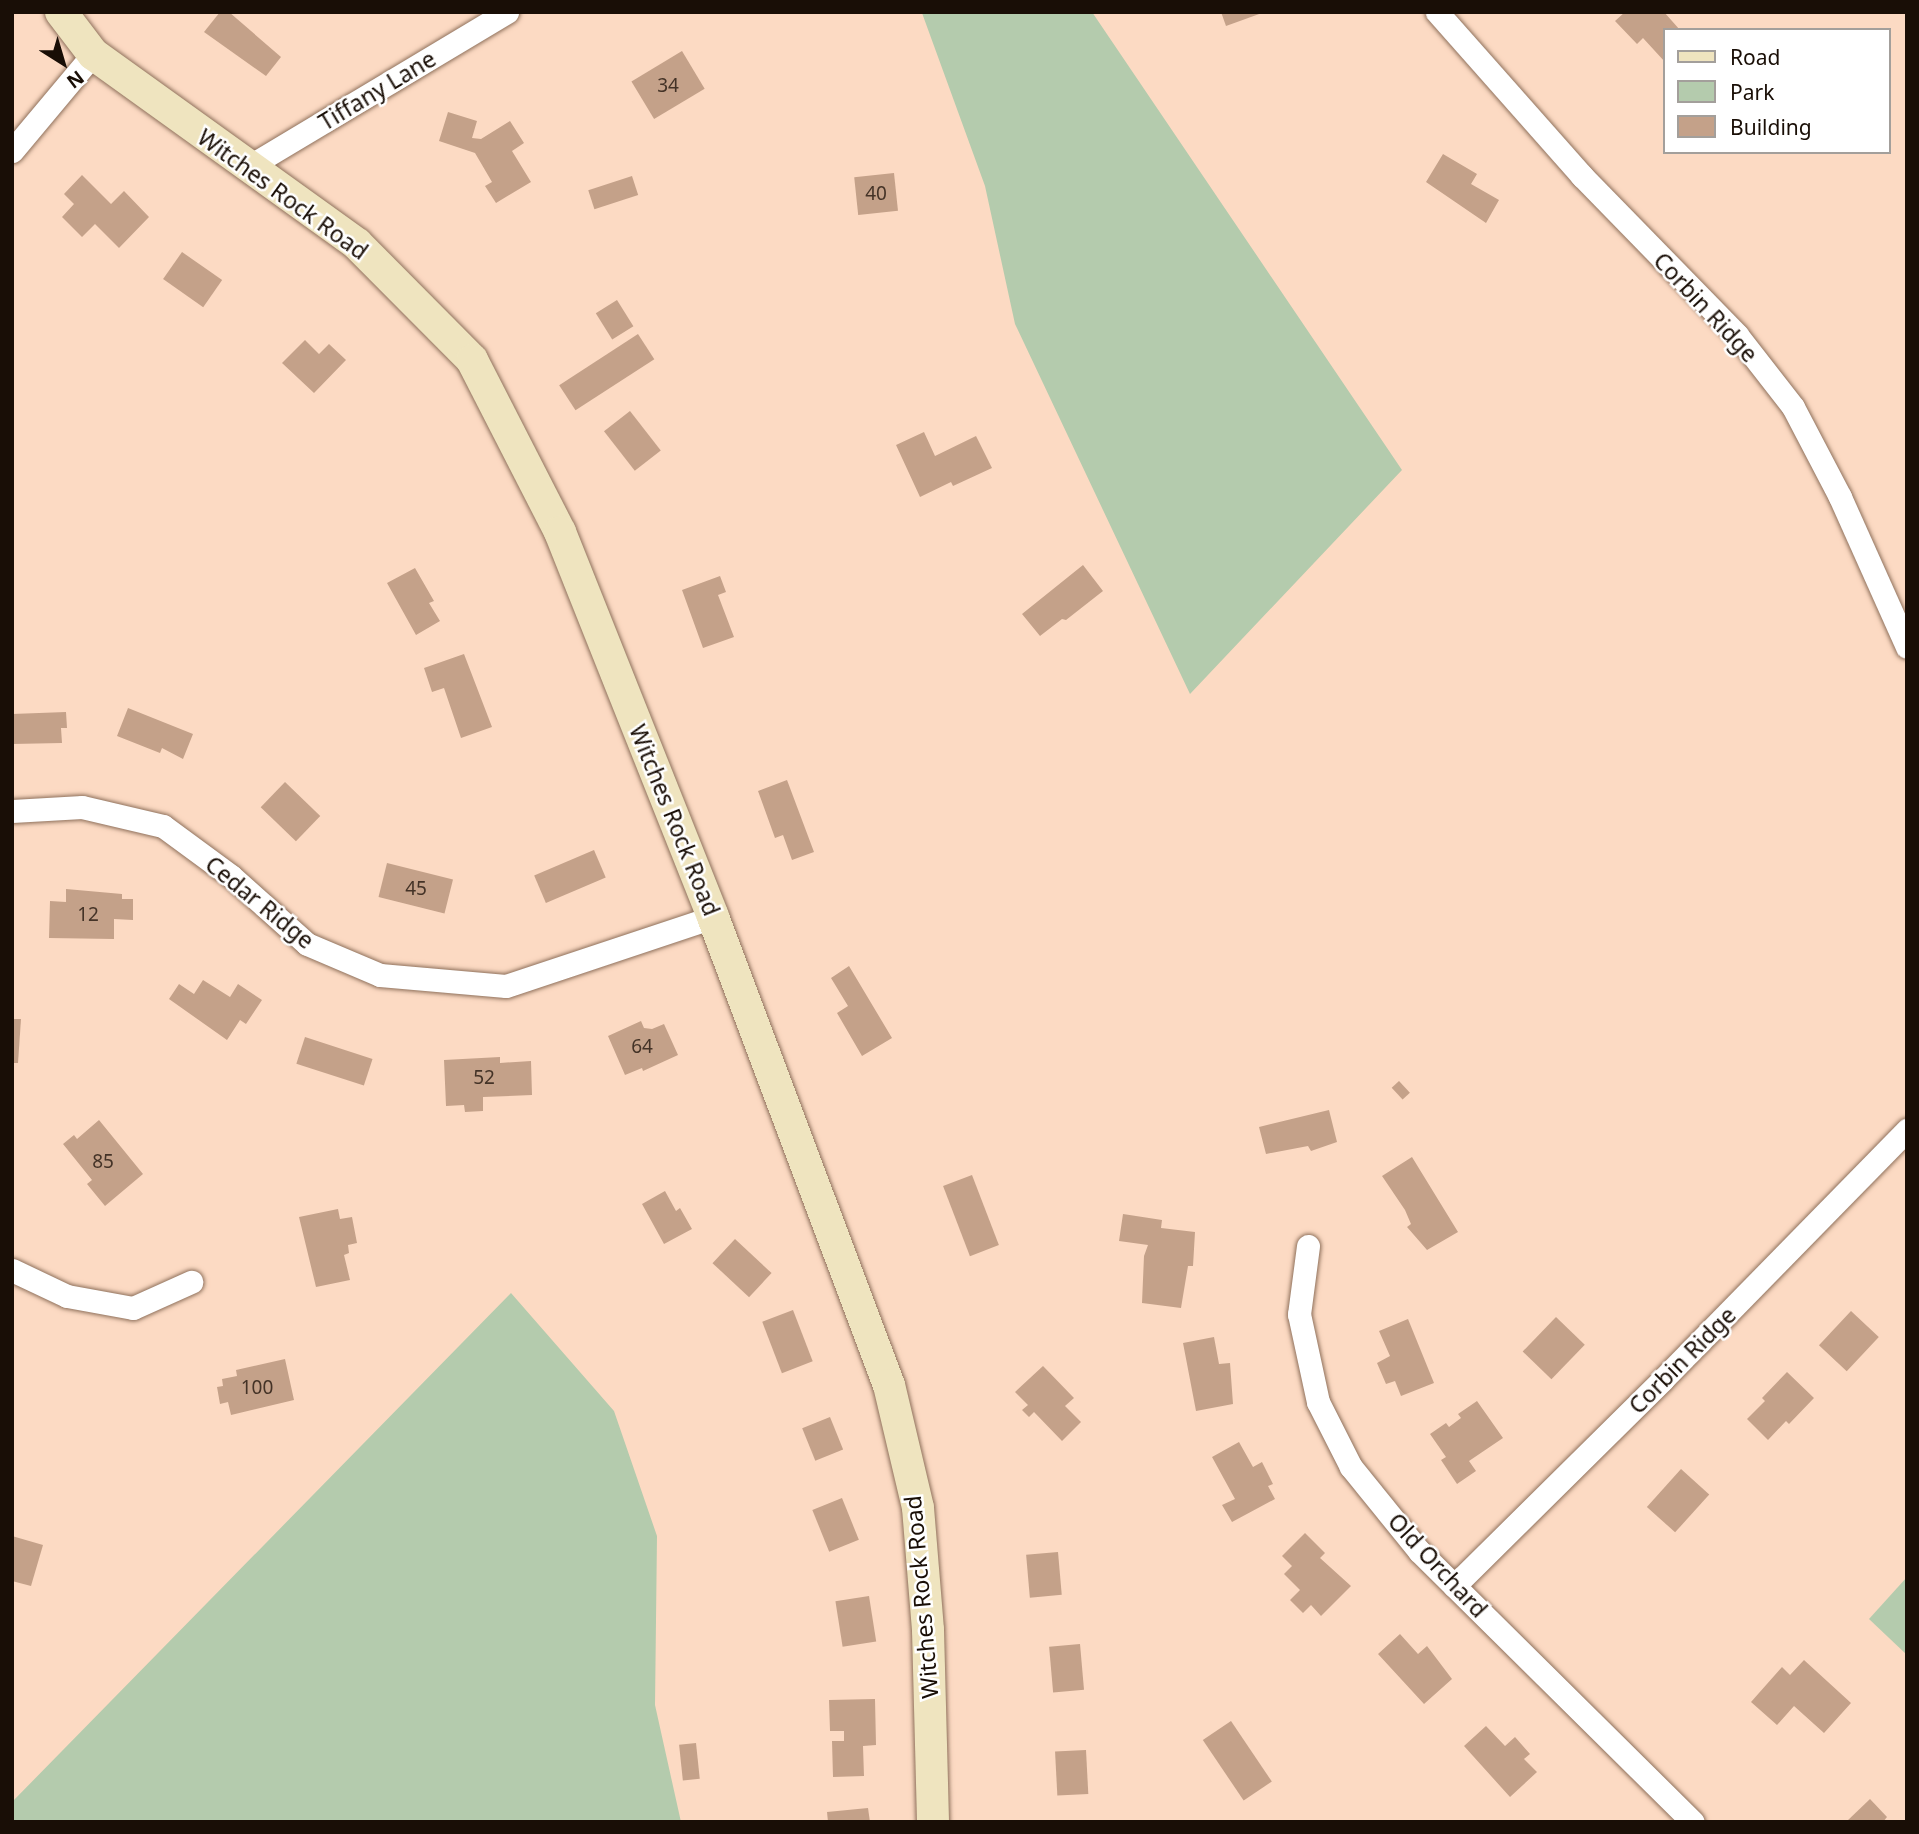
<!DOCTYPE html>
<html>
<head>
<meta charset="utf-8">
<style>
	body { margin:0 }
	#map { position:relative; width:1919px; height:1834px; overflow:hidden; background:#fcdac3; font-family:"Noto Sans",sans-serif }
	div>[style] { position:absolute }
	.green>* { inset:0; background:#b4cbad }
	.building>* { inset:0; background:#c4a189; transform-origin:0 0 }
	.roads { filter:drop-shadow(0 0 2px #8f715c) drop-shadow(0 0 2px #8f715c) }
	.street>* { height:23px; margin:-11.5px; padding:0 11.5px; transform-origin:11.5px; border-radius:11.5px; background:#fff }
	.secondary>* { height:32px; margin:-16px; padding:0 16px; transform-origin:16px; border-radius:16px; background:#efe4bf }
	span { translate:-50% -50%; white-space:nowrap; text-align:center; line-height:1.15; -webkit-text-stroke:5px #fff; paint-order:stroke }
	.number-label { font-size:19px; color:#443327 }
	.number-label span { -webkit-text-stroke-width:0 }
	.street-label { font-size:23px; color:#190e06 }
	.frame { position:absolute; inset:0; border:14px solid #190e06; pointer-events:none }
	.legend { position:absolute; left:1663px; top:28px; width:228px; height:126px; box-sizing:border-box; background:#fff; border:2px solid #a39f9b; margin:0; padding:9px 12px; list-style:none; font-size:21px; color:#190e06 }
	.legend li { display:flex; align-items:center; gap:14px; height:35px }
	.legend b { width:35px; border:2px solid #a39f9b }
	.north { position:absolute; left:28px; top:28px; width:70px; height:70px; -webkit-text-stroke:5px #fff; paint-order:stroke; rotate:143deg; font-size:19px; font-weight:700; line-height:28px; text-align:center; color:#190e06 }
	.north::after { content:''; display:block; margin:auto; width:24px; height:32px; background:#190e06; clip-path:polygon(50% 0,100% 100%,50% 72%,0 100%) }
</style>
</head>
<body>
<div id="map">
	<div class="green">
		<div style="clip-path:polygon(1092px 12px,1402px 470px,1190px 694px,1015px 324px,985px 186px,922px 13px)"></div>
		<div style="clip-path:polygon(511px 1293px,614px 1411px,657px 1536px,655px 1705px,681px 1822px,12px 1822px,12px 1802px)"></div>
		<div style="clip-path:polygon(1907px 1577px,1907px 1655px,1869px 1619px)"></div>
	</div>
	<div class="building">
		<div style="clip-path:polygon(220px 12px,229px 12px,281px 57px,266px 76px,204px 32px)"></div>
		<div style="clip-path:polygon(1221px 12px,1262px 12px,1262px 13px,1226px 26px)"></div>
		<div style="clip-path:polygon(1625px 12px,1664px 12px,1680px 30px,1665px 30px,1665px 62px,1643px 38px,1637px 44px,1615px 21px)"></div>
		<div style="left:682px;top:51px;width:44px;height:59px;rotate:59deg"></div>
		<div style="clip-path:polygon(448px 112px,477px 121px,472px 138px,481px 139px,510px 121px,524px 143px,512px 151px,531px 182px,496px 203px,485px 186px,492px 182px,475px 153px,439px 141px)"></div>
		<div style="clip-path:polygon(1443px 154px,1477px 174px,1471px 184px,1499px 200px,1486px 223px,1426px 182px)"></div>
		<div style="left:894px;top:173px;width:38px;height:40px;rotate:84deg"></div>
		<div style="clip-path:polygon(82px 175px,111px 204px,124px 191px,149px 217px,119px 248px,95px 224px,82px 237px,62px 217px,74px 204px,64px 194px)"></div>
		<div style="left:632px;top:176px;width:20px;height:46px;rotate:72deg"></div>
		<div style="left:182px;top:252px;width:49px;height:33px;rotate:35deg"></div>
		<div style="left:617px;top:300px;width:31px;height:25px;rotate:58deg"></div>
		<div style="left:638px;top:334px;width:30px;height:94px;rotate:57deg"></div>
		<div style="clip-path:polygon(305px 340px,319px 354px,329px 344px,346px 360px,314px 393px,282px 363px)"></div>
		<div style="left:630px;top:411px;width:50px;height:33px;rotate:52deg"></div>
		<div style="clip-path:polygon(924px 432px,935px 456px,976px 436px,992px 468px,953px 486px,951px 482px,920px 497px,896px 445px)"></div>
		<div style="clip-path:polygon(1083px 565px,1103px 591px,1066px 620px,1062px 619px,1040px 636px,1022px 614px)"></div>
		<div style="clip-path:polygon(415px 568px,434px 601px,429px 603px,440px 621px,416px 635px,387px 583px)"></div>
		<div style="clip-path:polygon(720px 576px,726px 592px,718px 595px,734px 637px,703px 648px,682px 590px)"></div>
		<div style="clip-path:polygon(464px 654px,492px 727px,461px 738px,444px 688px,432px 692px,424px 668px)"></div>
		<div style="clip-path:polygon(128px 708px,193px 734px,183px 759px,162px 748px,160px 753px,117px 736px)"></div>
		<div style="clip-path:polygon(66px 712px,67px 728px,61px 728px,62px 743px,12px 744px,12px 714px)"></div>
		<div style="clip-path:polygon(787px 780px,814px 852px,792px 860px,783px 835px,775px 838px,758px 791px)"></div>
		<div style="left:285px;top:782px;width:49px;height:35px;rotate:44deg"></div>
		<div style="left:594px;top:850px;width:30px;height:65px;rotate:67deg"></div>
		<div style="left:387px;top:863px;width:68px;height:35px;rotate:14deg"></div>
		<div style="clip-path:polygon(66px 889px,122px 894px,122px 899px,133px 899px,133px 920px,114px 919px,114px 939px,49px 938px,50px 901px,66px 902px)"></div>
		<div style="clip-path:polygon(849px 966px,892px 1038px,862px 1056px,837px 1013px,848px 1006px,831px 978px)"></div>
		<div style="clip-path:polygon(203px 980px,230px 997px,238px 984px,262px 1000px,246px 1024px,240px 1020px,227px 1040px,169px 999px,179px 984px,194px 994px)"></div>
		<div style="clip-path:polygon(12px 1019px,21px 1019px,18px 1063px,12px 1063px)"></div>
		<div style="clip-path:polygon(641px 1021px,644px 1028px,652px 1029px,664px 1024px,678px 1055px,643px 1071px,642px 1068px,625px 1075px,608px 1036px)"></div>
		<div style="left:305px;top:1037px;width:71px;height:28px;rotate:18deg"></div>
		<div style="clip-path:polygon(500px 1057px,500px 1063px,531px 1061px,532px 1095px,483px 1097px,483px 1111px,465px 1112px,464px 1105px,446px 1106px,444px 1060px)"></div>
		<div style="left:1399px;top:1081px;width:16px;height:10px;rotate:47deg"></div>
		<div style="clip-path:polygon(1329px 1110px,1337px 1142px,1311px 1151px,1308px 1146px,1266px 1154px,1259px 1127px)"></div>
		<div style="clip-path:polygon(99px 1120px,143px 1174px,105px 1206px,87px 1184px,92px 1180px,63px 1144px,74px 1135px,77px 1139px)"></div>
		<div style="clip-path:polygon(1412px 1157px,1458px 1232px,1427px 1250px,1407px 1227px,1411px 1224px,1405px 1210px,1382px 1176px)"></div>
		<div style="left:972px;top:1175px;width:75px;height:31px;rotate:69deg"></div>
		<div style="clip-path:polygon(665px 1191px,676px 1211px,680px 1208px,692px 1229px,664px 1244px,642px 1204px)"></div>
		<div style="clip-path:polygon(338px 1209px,340px 1219px,352px 1217px,357px 1243px,348px 1245px,349px 1253px,344px 1255px,350px 1280px,316px 1287px,299px 1217px)"></div>
		<div style="clip-path:polygon(1123px 1214px,1162px 1220px,1161px 1228px,1195px 1232px,1193px 1266px,1188px 1266px,1181px 1308px,1142px 1303px,1144px 1256px,1148px 1245px,1119px 1241px)"></div>
		<div style="left:735px;top:1239px;width:50px;height:33px;rotate:43deg"></div>
		<div style="left:793px;top:1310px;width:55px;height:33px;rotate:69deg"></div>
		<div style="left:1851px;top:1311px;width:38px;height:47px;rotate:43deg"></div>
		<div style="left:1556px;top:1317px;width:40px;height:48px;rotate:44deg"></div>
		<div style="clip-path:polygon(1408px 1319px,1434px 1383px,1401px 1396px,1395px 1381px,1386px 1384px,1377px 1363px,1390px 1356px,1379px 1331px)"></div>
		<div style="clip-path:polygon(1214px 1337px,1219px 1364px,1230px 1363px,1233px 1404px,1196px 1411px,1183px 1343px)"></div>
		<div style="clip-path:polygon(285px 1359px,294px 1400px,231px 1415px,228px 1402px,220px 1404px,217px 1387px,223px 1386px,222px 1379px,237px 1376px,236px 1370px)"></div>
		<div style="clip-path:polygon(1043px 1366px,1074px 1398px,1065px 1406px,1081px 1422px,1062px 1441px,1034px 1412px,1029px 1417px,1022px 1410px,1028px 1405px,1015px 1392px)"></div>
		<div style="clip-path:polygon(1787px 1372px,1814px 1398px,1789px 1424px,1786px 1421px,1768px 1440px,1747px 1419px,1765px 1401px,1762px 1398px)"></div>
		<div style="clip-path:polygon(1477px 1401px,1503px 1438px,1469px 1461px,1476px 1471px,1457px 1484px,1441px 1460px,1446px 1457px,1430px 1434px,1446px 1423px,1449px 1427px,1461px 1418px,1458px 1414px)"></div>
		<div style="left:830px;top:1417px;width:35px;height:30px;rotate:68deg"></div>
		<div style="clip-path:polygon(1239px 1442px,1253px 1467px,1262px 1462px,1273px 1484px,1268px 1486px,1275px 1499px,1232px 1522px,1222px 1505px,1235px 1499px,1212px 1457px)"></div>
		<div style="left:1681px;top:1469px;width:38px;height:51px;rotate:42deg"></div>
		<div style="left:842px;top:1498px;width:45px;height:32px;rotate:68deg"></div>
		<div style="clip-path:polygon(1305px 1533px,1325px 1553px,1320px 1558px,1351px 1586px,1321px 1616px,1311px 1605px,1303px 1613px,1290px 1600px,1300px 1590px,1284px 1574px,1292px 1566px,1282px 1556px)"></div>
		<div style="clip-path:polygon(12px 1536px,43px 1545px,31px 1586px,12px 1581px)"></div>
		<div style="left:1058px;top:1552px;width:43px;height:32px;rotate:85deg"></div>
		<div style="left:869px;top:1596px;width:46px;height:34px;rotate:81deg"></div>
		<div style="clip-path:polygon(1400px 1634px,1418px 1654px,1427px 1646px,1452px 1679px,1424px 1704px,1378px 1654px)"></div>
		<div style="left:1080px;top:1644px;width:46px;height:31px;rotate:85deg"></div>
		<div style="clip-path:polygon(1804px 1660px,1851px 1703px,1824px 1733px,1794px 1706px,1777px 1725px,1751px 1702px,1782px 1667px,1790px 1675px)"></div>
		<div style="clip-path:polygon(875px 1699px,876px 1745px,863px 1746px,864px 1776px,833px 1777px,832px 1741px,844px 1741px,844px 1731px,830px 1731px,829px 1700px)"></div>
		<div style="left:1231px;top:1721px;width:73px;height:34px;rotate:56deg"></div>
		<div style="clip-path:polygon(1486px 1726px,1505px 1746px,1515px 1737px,1530px 1754px,1524px 1759px,1537px 1772px,1510px 1797px,1464px 1746px)"></div>
		<div style="left:696px;top:1743px;width:36px;height:17px;rotate:84deg"></div>
		<div style="left:1086px;top:1750px;width:44px;height:31px;rotate:87deg"></div>
		<div style="clip-path:polygon(1870px 1799px,1887px 1817px,1883px 1822px,1846px 1822px)"></div>
		<div style="clip-path:polygon(868px 1808px,870px 1822px,828px 1822px,827px 1812px)"></div>
	</div>
	<div class="roads">
		<div class="street">
			<div style="left:1437px;top:12px;width:219px;rotate:48.5deg"></div>
			<div style="left:1582px;top:176px;width:222px;rotate:45.7deg"></div>
			<div style="left:1737px;top:335px;width:91px;rotate:52.1deg"></div>
			<div style="left:1793px;top:407px;width:102px;rotate:62.4deg"></div>
			<div style="left:1840px;top:497px;width:164px;rotate:65.9deg"></div>
			<div style="left:12px;top:151px;width:126px;rotate:-50.1deg"></div>
			<div style="left:248px;top:167px;width:302px;rotate:-30.9deg"></div>
			<div style="left:12px;top:811px;width:70px;rotate:-3.3deg"></div>
			<div style="left:82px;top:807px;width:83px;rotate:13.2deg"></div>
			<div style="left:163px;top:826px;width:84px;rotate:36.3deg"></div>
			<div style="left:231px;top:876px;width:102px;rotate:41.8deg"></div>
			<div style="left:307px;top:944px;width:79px;rotate:23deg"></div>
			<div style="left:380px;top:975px;width:126px;rotate:5deg"></div>
			<div style="left:506px;top:986px;width:218px;rotate:-18.4deg"></div>
			<div style="left:1308px;top:1246px;width:69px;rotate:97.5deg"></div>
			<div style="left:1299px;top:1314px;width:90px;rotate:77.8deg"></div>
			<div style="left:1318px;top:1402px;width:73px;rotate:63.1deg"></div>
			<div style="left:1351px;top:1467px;width:108px;rotate:51deg"></div>
			<div style="left:1419px;top:1551px;width:385px;rotate:44.7deg"></div>
			<div style="left:12px;top:1270px;width:61px;rotate:25.3deg"></div>
			<div style="left:67px;top:1296px;width:67px;rotate:10.3deg"></div>
			<div style="left:133px;top:1308px;width:64px;rotate:-24.1deg"></div>
			<div style="left:1454px;top:1586px;width:294px;rotate:-44.7deg"></div>
			<div style="left:1663px;top:1379px;width:349px;rotate:-45.6deg"></div>
		</div>
		<div class="secondary">
			<div style="left:61px;top:12px;width:53px;rotate:52.7deg"></div>
			<div style="left:93px;top:54px;width:325px;rotate:35.7deg"></div>
			<div style="left:357px;top:244px;width:163px;rotate:45.2deg"></div>
			<div style="left:472px;top:360px;width:193px;rotate:62.9deg"></div>
			<div style="left:560px;top:532px;width:414px;rotate:68.3deg"></div>
			<div style="left:713px;top:917px;width:500px;rotate:69.4deg"></div>
			<div style="left:889px;top:1385px;width:126px;rotate:76.7deg"></div>
			<div style="left:918px;top:1508px;width:122px;rotate:85.3deg"></div>
			<div style="left:928px;top:1630px;width:192px;rotate:88.5deg"></div>
		</div>
	</div>
	<div class="number-label">
		<span style="left:668px;top:86px">34</span>
		<span style="left:876px;top:194px">40</span>
		<span style="left:416px;top:889px">45</span>
		<span style="left:88px;top:915px">12</span>
		<span style="left:642px;top:1047px">64</span>
		<span style="left:484px;top:1078px">52</span>
		<span style="left:103px;top:1162px">85</span>
		<span style="left:257px;top:1388px">100</span>
	</div>
	<div class="street-label">
		<span style="left:377px;top:90px;rotate:-31deg">Tiffany Lane</span>
		<span style="left:283px;top:194px;rotate:36deg">Witches Rock Road</span>
		<span style="left:1706px;top:307px;rotate:47deg">Corbin Ridge</span>
		<span style="left:675px;top:820px;rotate:68deg">Witches Rock Road</span>
		<span style="left:260px;top:902px;rotate:39deg">Cedar Ridge</span>
		<span style="left:1682px;top:1360px;rotate:-45deg">Corbin Ridge</span>
		<span style="left:1438px;top:1565px;rotate:47deg">Old Orchard</span>
		<span style="left:921px;top:1597px;rotate:-95deg">Witches Rock Road</span>
	</div>
	<div class="frame"></div>
	<ul class="legend">
	<li><b style="height:9px;background:#efe4bf"></b>Road</li>
	<li><b style="height:19px;background:#b4cbad"></b>Park</li>
	<li><b style="height:19px;background:#c4a189"></b>Building</li>
	</ul>
	<div class="north">N</div>
</div>
</body>
</html>
